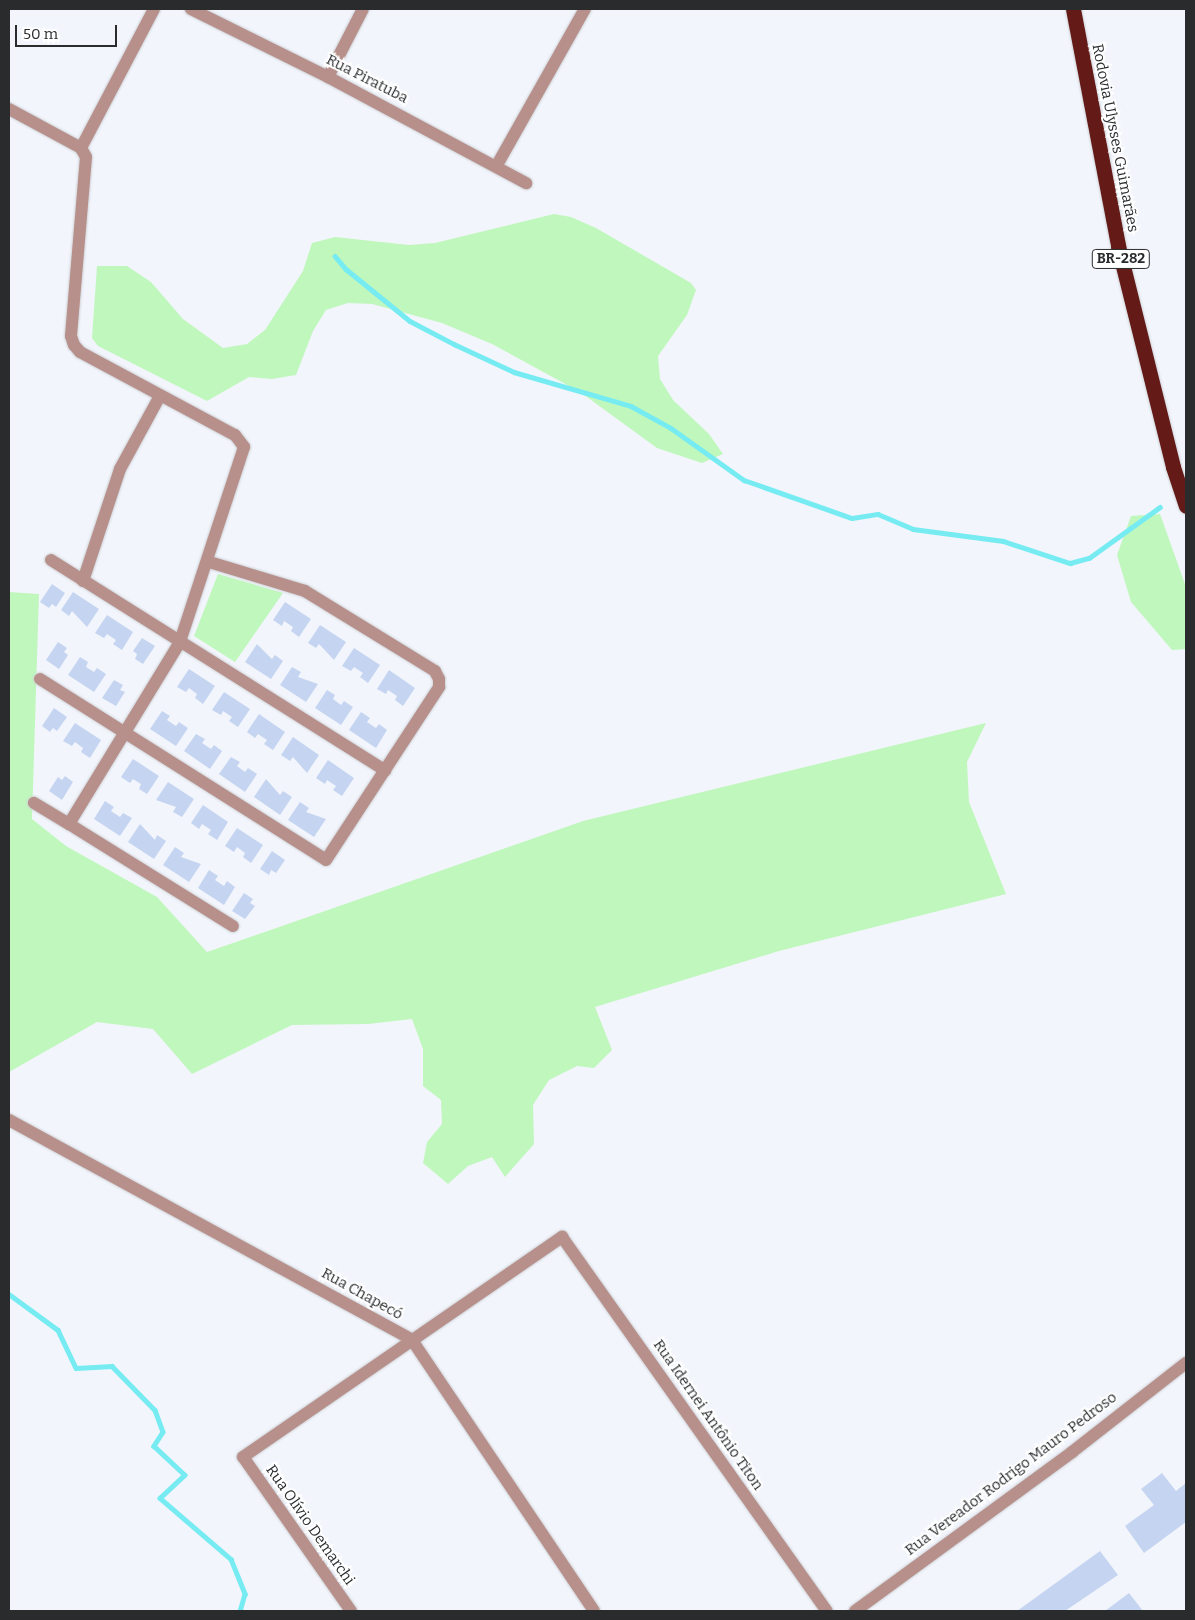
<!DOCTYPE html>
<html>
<head>
<meta charset="utf-8">
<style>
	body { margin:0 }
	#map { position:relative; width:1195px; height:1620px; overflow:hidden; background:#f2f5fb; font-family:Bitter,serif }
	div>[style] { position:absolute }
	.green>* { inset:0; background:#c0f7bd }
	.stream>* { height:4.5px; margin:-2.25px; padding:0 2.25px; transform-origin:2.25px; border-radius:2.25px; background:#76ecf2 }
	.building>* { inset:0; background:#c5d5f1 }
	.roads { filter:drop-shadow(0 0 1px #ced1d6) drop-shadow(0 0 1px #ced1d6) }
	.street>* { height:12px; margin:-6px; padding:0 6px; transform-origin:6px; border-radius:6px; background:#b7908b }
	.highway>* { height:15px; margin:-7.5px; padding:0 7.5px; transform-origin:7.5px; border-radius:7.5px; background:#641a17 }
	span { translate:-50% -50%; white-space:nowrap; text-align:center; line-height:1.15; -webkit-text-stroke:4px #fff; paint-order:stroke }
	.shield-label span { padding:1px 4px; background:#fff; border:1px solid; border-radius:4px; -webkit-text-stroke-width:0 }
	.shield-label { font-size:14px; color:#292b2d; font-weight:700 }
	.street-label { font-size:15px; color:#292b2d }
	.frame { position:absolute; inset:0; border:10px solid #292b2d; pointer-events:none }
	.scale { position:absolute; left:15px; top:25px; width:102px; height:22px; box-sizing:border-box; border:2px solid #292b2d; border-top:0; padding-left:6px; font-size:15px; line-height:18px; white-space:nowrap; color:#292b2d; -webkit-text-stroke:4px #fff; paint-order:stroke }
</style>
</head>
<body>
<div id="map">
	<div class="green">
		<div style="clip-path:polygon(554px 214px,571px 217px,596px 228px,691px 283px,696px 290px,687px 315px,658px 356px,660px 379px,673px 400px,709px 434px,723px 454px,702px 463px,657px 448px,580px 392px,492px 344px,442px 323px,372px 304px,348px 303px,326px 310px,313px 331px,296px 375px,272px 379px,249px 377px,207px 401px,98px 346px,92px 338px,97px 266px,127px 266px,151px 282px,183px 319px,223px 348px,247px 344px,265px 330px,303px 271px,312px 243px,335px 237px,409px 245px,435px 243px)"></div>
		<div style="clip-path:polygon(1160px 514px,1186px 587px,1186px 649px,1172px 650px,1131px 602px,1117px 555px,1131px 516px)"></div>
		<div style="clip-path:polygon(218px 574px,283px 593px,235px 662px,194px 636px)"></div>
		<div style="clip-path:polygon(9px 592px,39px 594px,32px 819px,66px 846px,157px 897px,207px 952px,583px 821px,986px 723px,967px 762px,969px 802px,1006px 894px,779px 951px,595px 1007px,612px 1050px,594px 1068px,577px 1066px,549px 1080px,533px 1105px,534px 1144px,505px 1177px,492px 1157px,468px 1166px,448px 1184px,423px 1163px,427px 1142px,442px 1124px,441px 1100px,423px 1086px,423px 1049px,412px 1019px,368px 1024px,292px 1025px,192px 1074px,153px 1029px,97px 1022px,9px 1072px)"></div>
	</div>
	<div class="stream">
		<div style="left:335px;top:256px;width:17px;rotate:50deg"></div>
		<div style="left:346px;top:269px;width:82px;rotate:39.1deg"></div>
		<div style="left:410px;top:321px;width:50px;rotate:27.6deg"></div>
		<div style="left:454px;top:344px;width:66px;rotate:25deg"></div>
		<div style="left:514px;top:372px;width:122px;rotate:16.2deg"></div>
		<div style="left:631px;top:406px;width:46px;rotate:28.8deg"></div>
		<div style="left:671px;top:428px;width:90px;rotate:35.5deg"></div>
		<div style="left:744px;top:480px;width:114px;rotate:19.4deg"></div>
		<div style="left:852px;top:518px;width:26px;rotate:-9deg"></div>
		<div style="left:878px;top:514px;width:38px;rotate:23deg"></div>
		<div style="left:913px;top:529px;width:91px;rotate:7.6deg"></div>
		<div style="left:1003px;top:541px;width:71px;rotate:18.2deg"></div>
		<div style="left:1070px;top:563px;width:20px;rotate:-15deg"></div>
		<div style="left:1089px;top:558px;width:87px;rotate:-35.7deg"></div>
		<div style="left:9px;top:1294px;width:61px;rotate:36.3deg"></div>
		<div style="left:58px;top:1330px;width:42px;rotate:64.7deg"></div>
		<div style="left:76px;top:1368px;width:36px;rotate:-3deg"></div>
		<div style="left:112px;top:1366px;width:62px;rotate:45.7deg"></div>
		<div style="left:155px;top:1410px;width:23px;rotate:70deg"></div>
		<div style="left:163px;top:1432px;width:17px;rotate:123deg"></div>
		<div style="left:154px;top:1446px;width:42px;rotate:43.1deg"></div>
		<div style="left:185px;top:1475px;width:34px;rotate:137deg"></div>
		<div style="left:160px;top:1498px;width:94px;rotate:40.7deg"></div>
		<div style="left:231px;top:1559px;width:38px;rotate:68deg"></div>
		<div style="left:245px;top:1594px;width:18px;rotate:106deg"></div>
	</div>
	<div class="building">
		<div style="clip-path:polygon(52px 584px,65px 593px,56px 607px,52px 604px,49px 608px,40px 602px)"></div>
		<div style="clip-path:polygon(73px 592px,99px 609px,87px 627px,72px 611px,69px 616px,61px 610px)"></div>
		<div style="clip-path:polygon(285px 602px,311px 619px,299px 637px,291px 631px,293px 627px,284px 621px,282px 626px,273px 620px)"></div>
		<div style="clip-path:polygon(107px 615px,133px 632px,122px 650px,113px 644px,116px 640px,107px 634px,104px 638px,95px 633px)"></div>
		<div style="clip-path:polygon(320px 625px,346px 642px,334px 660px,319px 644px,316px 648px,308px 643px)"></div>
		<div style="clip-path:polygon(142px 638px,155px 646px,143px 664px,135px 659px,137px 654px,133px 651px)"></div>
		<div style="clip-path:polygon(58px 642px,67px 648px,64px 652px,68px 655px,59px 669px,46px 660px)"></div>
		<div style="clip-path:polygon(257px 644px,272px 659px,275px 655px,283px 661px,271px 679px,245px 662px)"></div>
		<div style="clip-path:polygon(354px 648px,380px 665px,368px 683px,360px 677px,363px 673px,354px 667px,351px 671px,342px 666px)"></div>
		<div style="clip-path:polygon(80px 657px,88px 662px,86px 667px,94px 672px,97px 668px,106px 674px,94px 692px,68px 675px)"></div>
		<div style="clip-path:polygon(292px 667px,301px 672px,298px 677px,318px 684px,306px 702px,280px 685px)"></div>
		<div style="clip-path:polygon(189px 669px,215px 686px,203px 704px,195px 698px,197px 694px,189px 688px,186px 692px,177px 687px)"></div>
		<div style="clip-path:polygon(389px 670px,415px 688px,403px 706px,395px 700px,397px 696px,388px 690px,386px 694px,377px 689px)"></div>
		<div style="clip-path:polygon(114px 680px,123px 685px,120px 690px,125px 692px,116px 706px,102px 698px)"></div>
		<div style="clip-path:polygon(327px 690px,335px 695px,333px 699px,341px 705px,344px 701px,353px 707px,341px 725px,315px 708px)"></div>
		<div style="clip-path:polygon(224px 692px,250px 709px,238px 727px,229px 721px,232px 717px,223px 711px,221px 715px,212px 710px)"></div>
		<div style="clip-path:polygon(54px 708px,67px 717px,57px 731px,53px 728px,50px 732px,42px 726px)"></div>
		<div style="clip-path:polygon(162px 711px,170px 716px,167px 720px,176px 726px,179px 722px,188px 728px,176px 746px,150px 729px)"></div>
		<div style="clip-path:polygon(361px 712px,370px 718px,367px 722px,376px 728px,379px 724px,387px 730px,376px 748px,349px 730px)"></div>
		<div style="clip-path:polygon(259px 714px,285px 732px,273px 750px,264px 744px,267px 740px,258px 734px,255px 738px,247px 732px)"></div>
		<div style="clip-path:polygon(75px 723px,101px 740px,90px 758px,81px 752px,83px 748px,75px 742px,72px 746px,63px 741px)"></div>
		<div style="clip-path:polygon(196px 734px,205px 739px,202px 743px,211px 749px,214px 745px,222px 751px,210px 769px,184px 751px)"></div>
		<div style="clip-path:polygon(293px 737px,319px 755px,307px 773px,293px 757px,290px 761px,281px 755px)"></div>
		<div style="clip-path:polygon(231px 757px,240px 762px,237px 766px,245px 772px,248px 768px,257px 774px,245px 792px,219px 774px)"></div>
		<div style="clip-path:polygon(133px 759px,159px 776px,147px 794px,139px 789px,141px 784px,133px 779px,130px 783px,121px 777px)"></div>
		<div style="clip-path:polygon(328px 760px,354px 778px,342px 796px,333px 790px,336px 786px,327px 780px,325px 784px,316px 778px)"></div>
		<div style="clip-path:polygon(65px 776px,73px 782px,62px 800px,49px 791px,58px 777px,62px 780px)"></div>
		<div style="clip-path:polygon(266px 779px,280px 795px,283px 791px,292px 797px,280px 815px,254px 797px)"></div>
		<div style="clip-path:polygon(168px 782px,194px 799px,182px 817px,173px 812px,176px 807px,156px 800px)"></div>
		<div style="clip-path:polygon(105px 801px,114px 807px,111px 811px,120px 817px,123px 813px,132px 818px,120px 836px,94px 819px)"></div>
		<div style="clip-path:polygon(300px 802px,309px 808px,306px 812px,326px 819px,314px 837px,288px 820px)"></div>
		<div style="clip-path:polygon(203px 805px,228px 822px,217px 840px,208px 834px,211px 830px,202px 824px,199px 829px,191px 823px)"></div>
		<div style="clip-path:polygon(140px 824px,155px 840px,157px 835px,166px 841px,154px 859px,128px 842px)"></div>
		<div style="clip-path:polygon(237px 828px,263px 845px,251px 863px,243px 857px,245px 853px,237px 847px,234px 852px,225px 846px)"></div>
		<div style="clip-path:polygon(175px 847px,184px 853px,181px 857px,201px 864px,189px 882px,163px 865px)"></div>
		<div style="clip-path:polygon(272px 851px,285px 860px,276px 873px,271px 870px,269px 875px,260px 869px)"></div>
		<div style="clip-path:polygon(209px 870px,218px 876px,215px 880px,224px 886px,227px 881px,235px 887px,224px 905px,198px 888px)"></div>
		<div style="clip-path:polygon(244px 893px,253px 899px,250px 903px,255px 906px,245px 919px,232px 911px)"></div>
		<div style="clip-path:polygon(1162px 1473px,1176px 1491px,1186px 1483px,1186px 1522px,1144px 1553px,1125px 1526px,1154px 1505px,1141px 1489px)"></div>
		<div style="clip-path:polygon(1100px 1551px,1118px 1575px,1065px 1611px,1017px 1611px)"></div>
		<div style="clip-path:polygon(1129px 1593px,1143px 1611px,1105px 1611px)"></div>
	</div>
	<div class="roads">
		<div class="street">
			<div style="left:191px;top:9px;width:153px;rotate:26.4deg"></div>
			<div style="left:328px;top:77px;width:225px;rotate:28.2deg"></div>
			<div style="left:328px;top:77px;width:76px;rotate:-62.8deg"></div>
			<div style="left:9px;top:109px;width:82px;rotate:28.4deg"></div>
			<div style="left:81px;top:148px;width:10px;rotate:61deg"></div>
			<div style="left:86px;top:157px;width:180px;rotate:94.8deg"></div>
			<div style="left:71px;top:336px;width:9px;rotate:72deg"></div>
			<div style="left:74px;top:345px;width:9px;rotate:49deg"></div>
			<div style="left:80px;top:352px;width:176px;rotate:28.2deg"></div>
			<div style="left:235px;top:435px;width:15px;rotate:53deg"></div>
			<div style="left:244px;top:447px;width:205px;rotate:108.2deg"></div>
			<div style="left:180px;top:642px;width:213px;rotate:121.4deg"></div>
			<div style="left:69px;top:824px;width:41px;rotate:-149deg"></div>
			<div style="left:81px;top:148px;width:157px;rotate:-62.3deg"></div>
			<div style="left:497px;top:165px;width:179px;rotate:-60.6deg"></div>
			<div style="left:51px;top:560px;width:395px;rotate:32.2deg"></div>
			<div style="left:83px;top:581px;width:118px;rotate:-71.7deg"></div>
			<div style="left:120px;top:469px;width:83px;rotate:-61.3deg"></div>
			<div style="left:40px;top:679px;width:338px;rotate:32.3deg"></div>
			<div style="left:326px;top:860px;width:207px;rotate:-56.8deg"></div>
			<div style="left:439px;top:687px;width:8px;rotate:-90deg"></div>
			<div style="left:439px;top:679px;width:9px;rotate:-117deg"></div>
			<div style="left:435px;top:671px;width:153px;rotate:-148.4deg"></div>
			<div style="left:305px;top:591px;width:100px;rotate:-163.2deg"></div>
			<div style="left:69px;top:824px;width:193px;rotate:31.9deg"></div>
			<div style="left:9px;top:1120px;width:459px;rotate:28.6deg"></div>
			<div style="left:412px;top:1340px;width:326px;rotate:56.1deg"></div>
			<div style="left:351px;top:1611px;width:188px;rotate:-125deg"></div>
			<div style="left:243px;top:1457px;width:388px;rotate:-34.6deg"></div>
			<div style="left:562px;top:1237px;width:458px;rotate:54.7deg"></div>
			<div style="left:855px;top:1611px;width:269px;rotate:-36.2deg"></div>
			<div style="left:1072px;top:1452px;width:145px;rotate:-38deg"></div>
		</div>
		<div class="highway">
			<div style="left:1073px;top:9px;width:241px;rotate:79.2deg"></div>
			<div style="left:1118px;top:246px;width:228px;rotate:76deg"></div>
			<div style="left:1173px;top:467px;width:41px;rotate:71.6deg"></div>
		</div>
	</div>
	<div class="shield-label">
		<span style="left:1121px;top:259px">BR-282</span>
	</div>
	<div class="street-label">
		<span style="left:367px;top:79px;rotate:27deg">Rua Piratuba</span>
		<span style="left:1115px;top:138px;rotate:79deg">Rodovia Ulysses Guimarães</span>
		<span style="left:362px;top:1294px;rotate:29deg">Rua Chapecó</span>
		<span style="left:708px;top:1415px;rotate:55deg">Rua Idernei Antônio Titon</span>
		<span style="left:1011px;top:1474px;rotate:-37deg">Rua Vereador Rodrigo Mauro Pedroso</span>
		<span style="left:310px;top:1525px;rotate:55deg">Rua Olívio Demarchi</span>
	</div>
	<div class="frame"></div>
	<div class="scale">50 m</div>
</div>
</body>
</html>
